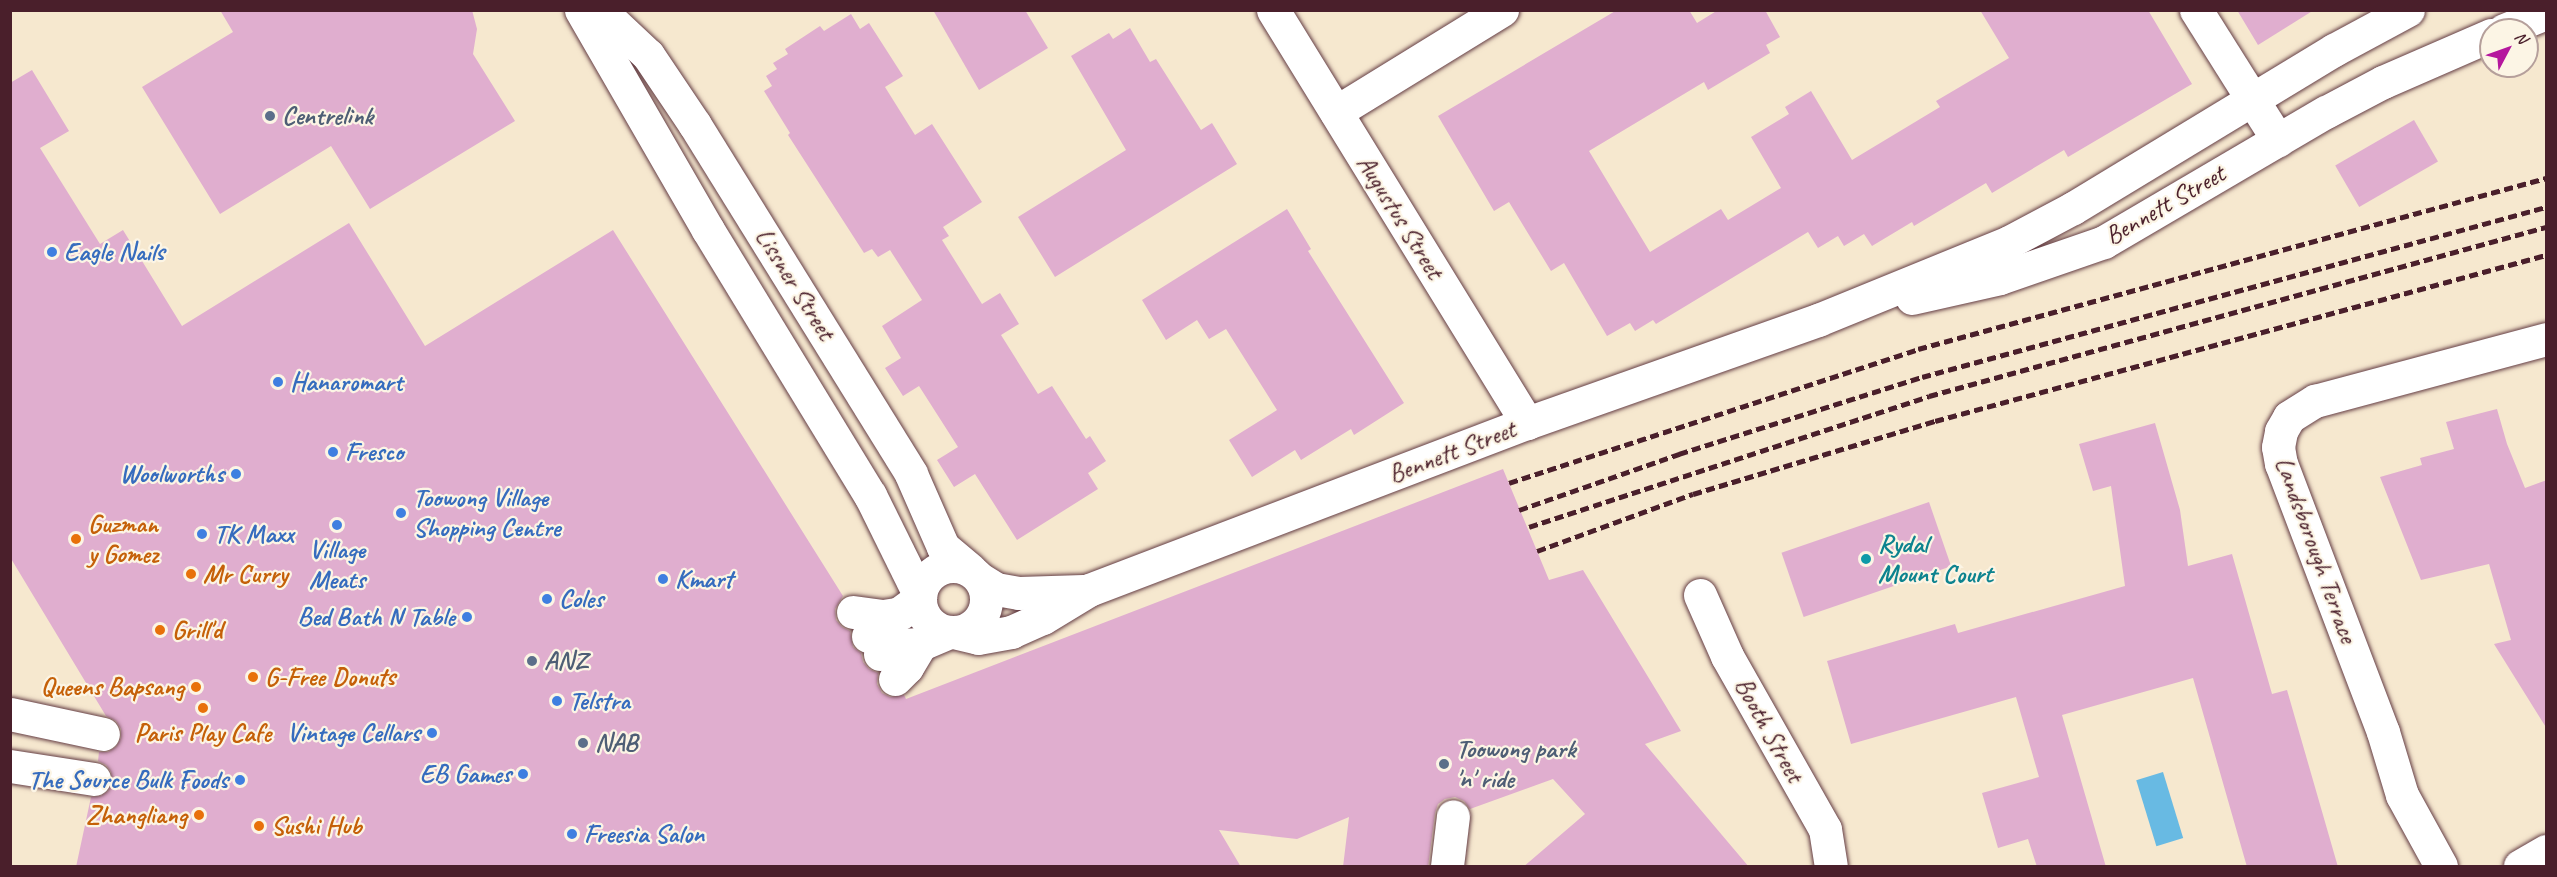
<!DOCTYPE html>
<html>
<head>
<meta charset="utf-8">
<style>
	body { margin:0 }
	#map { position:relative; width:2557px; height:877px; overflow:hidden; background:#f6e8cf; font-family:Caveat,sans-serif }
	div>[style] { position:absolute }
	.water>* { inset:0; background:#68bae3; transform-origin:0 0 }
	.building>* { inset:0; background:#e0aecf; transform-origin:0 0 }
	.roads { filter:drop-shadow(0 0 2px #643d44) drop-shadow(0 0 2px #643d44) }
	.minor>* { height:33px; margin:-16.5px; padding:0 16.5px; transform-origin:16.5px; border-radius:16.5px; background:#fff }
	.minor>.ring { margin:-16.5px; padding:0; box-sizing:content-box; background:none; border:33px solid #fff; border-radius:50% }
	.rail>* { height:4.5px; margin-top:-2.25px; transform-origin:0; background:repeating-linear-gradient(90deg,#4a1f2b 0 9px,transparent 0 13.5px) }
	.dots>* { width:16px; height:16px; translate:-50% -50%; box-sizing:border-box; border:3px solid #fcf5e5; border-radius:50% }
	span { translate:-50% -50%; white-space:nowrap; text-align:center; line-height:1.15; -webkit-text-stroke:4.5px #fcf5e5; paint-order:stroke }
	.service-label { font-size:26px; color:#4e5e75; font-weight:700 }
	.left { translate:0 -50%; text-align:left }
	.street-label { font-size:26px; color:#4a1f2b }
	.shop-label { font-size:26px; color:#366cbe; font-weight:700 }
	.right { translate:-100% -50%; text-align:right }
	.food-label { font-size:26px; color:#c56008; font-weight:700 }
	.culture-label { font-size:26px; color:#0d838f; font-weight:700 }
	.frame { position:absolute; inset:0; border:12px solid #4a1f2b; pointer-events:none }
	.north { position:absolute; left:2479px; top:18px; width:60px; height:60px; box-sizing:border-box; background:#fcf5e5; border:2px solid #b59f9b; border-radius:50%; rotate:49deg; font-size:16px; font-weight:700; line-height:24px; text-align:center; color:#4a1f2b }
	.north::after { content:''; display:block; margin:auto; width:21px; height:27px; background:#b5179e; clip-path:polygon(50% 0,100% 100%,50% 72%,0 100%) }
</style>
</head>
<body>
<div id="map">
	<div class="water">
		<div style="left:2163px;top:772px;width:69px;height:28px;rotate:73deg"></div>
	</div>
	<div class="building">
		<div style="clip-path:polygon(220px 10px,472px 10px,477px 29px,473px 54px,515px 121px,370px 209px,331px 146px,220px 214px,142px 87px,233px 32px)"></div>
		<div style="clip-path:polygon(933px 10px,1025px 10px,1048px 48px,979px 90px)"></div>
		<div style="clip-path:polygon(1617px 10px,1689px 10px,1697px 23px,1718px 10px,1765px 10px,1780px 37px,1766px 45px,1770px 53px,1708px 90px,1704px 82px,1589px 151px,1650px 252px,1721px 209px,1728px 220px,1781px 188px,1751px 137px,1789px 114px,1785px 107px,1811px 91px,1852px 160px,1940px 107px,1936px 101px,2009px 58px,1980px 10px,2148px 10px,2192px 84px,2068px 157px,2064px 150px,1992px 193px,1986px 183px,1914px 226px,1912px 222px,1872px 246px,1864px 234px,1844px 246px,1838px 236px,1818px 248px,1808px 232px,1656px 324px,1653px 320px,1635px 331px,1630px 323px,1607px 336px,1564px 263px,1551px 271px,1509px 202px,1494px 211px,1438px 116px)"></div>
		<div style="clip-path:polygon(2237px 10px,2314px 10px,2258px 45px)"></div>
		<div style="clip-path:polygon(851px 14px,860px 29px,869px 23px,903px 76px,885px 87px,915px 135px,932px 124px,982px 202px,943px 227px,949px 236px,942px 240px,982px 304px,1000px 293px,1019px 324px,1001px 335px,1038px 394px,1052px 386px,1086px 439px,1090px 436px,1106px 461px,1088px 473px,1098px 489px,1017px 540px,975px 474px,954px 487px,937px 460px,958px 447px,919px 386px,903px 396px,885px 368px,901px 358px,882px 326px,922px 300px,890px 250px,878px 257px,872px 249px,864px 253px,788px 135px,790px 133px,764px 91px,772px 86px,766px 76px,777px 69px,773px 63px,788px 54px,785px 49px,820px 26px,824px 31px)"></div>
		<div style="clip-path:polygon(1130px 28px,1150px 62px,1156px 59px,1201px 130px,1212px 123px,1237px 164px,1055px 277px,1018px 217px,1126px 150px,1071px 56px,1109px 33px,1113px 39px)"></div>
		<div style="clip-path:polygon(32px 70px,69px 131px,40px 148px,100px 244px,123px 230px,182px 326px,349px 223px,425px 346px,613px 230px,843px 596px,835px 609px,836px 620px,842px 627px,850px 631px,853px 647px,861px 653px,863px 662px,869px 669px,878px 673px,877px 684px,882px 693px,890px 697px,904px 695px,906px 699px,1503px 469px,1549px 580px,1583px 570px,1681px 731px,1645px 744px,1749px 867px,1523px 867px,1585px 814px,1553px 779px,1470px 809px,1464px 801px,1455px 797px,1445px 799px,1438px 804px,1435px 813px,1428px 867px,1343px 867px,1349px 817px,1297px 839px,1219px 830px,1241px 867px,76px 867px,91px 797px,101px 796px,108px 791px,112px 782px,111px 772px,106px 765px,98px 761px,99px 752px,108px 752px,116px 747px,121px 738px,121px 729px,116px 721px,106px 716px,10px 557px,10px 83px)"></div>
		<div style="left:2414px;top:120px;width:48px;height:91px;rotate:60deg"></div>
		<div style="clip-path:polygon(1287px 209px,1311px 249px,1308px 251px,1404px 403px,1354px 435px,1351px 429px,1301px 460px,1295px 450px,1252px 477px,1229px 440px,1277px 410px,1226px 329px,1209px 339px,1197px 320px,1166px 340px,1142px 300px)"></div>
		<div style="clip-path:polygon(2497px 409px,2507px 444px,2525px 488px,2547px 480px,2547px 729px,2494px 644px,2511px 640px,2489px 564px,2421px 580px,2380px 477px,2422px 465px,2420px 458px,2454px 449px,2446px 422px)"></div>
		<div style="clip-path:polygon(2155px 423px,2180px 510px,2188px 566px,2232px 554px,2272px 694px,2287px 690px,2338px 867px,2247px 867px,2193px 678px,2062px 715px,2106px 867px,2037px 867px,2028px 839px,1998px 848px,1982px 793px,2039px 777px,2016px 697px,1851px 744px,1827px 661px,1955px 624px,1958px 633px,2125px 586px,2111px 486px,2093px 491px,2079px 444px)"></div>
		<div style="left:1929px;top:502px;width:68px;height:156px;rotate:71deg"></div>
	</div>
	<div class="roads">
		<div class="minor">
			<div style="left:581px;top:10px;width:254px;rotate:60deg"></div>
			<div style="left:708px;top:230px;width:311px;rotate:58.6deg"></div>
			<div style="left:870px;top:495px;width:113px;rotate:63.7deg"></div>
			<div style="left:600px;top:10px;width:66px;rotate:43.2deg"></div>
			<div style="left:648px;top:55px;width:84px;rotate:56.1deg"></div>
			<div style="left:695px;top:125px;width:410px;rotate:58.2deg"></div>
			<div style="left:911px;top:474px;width:80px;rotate:66.3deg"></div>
			<div style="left:943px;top:547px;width:35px;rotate:40deg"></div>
			<div style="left:1273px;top:10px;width:485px;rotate:58.4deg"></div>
			<div style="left:2196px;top:10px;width:154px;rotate:57.8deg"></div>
			<div style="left:2504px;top:30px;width:45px;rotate:-22deg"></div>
			<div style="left:1336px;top:112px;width:195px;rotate:-31.6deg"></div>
			<div style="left:1912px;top:298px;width:90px;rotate:-12.8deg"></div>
			<div style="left:2000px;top:278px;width:110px;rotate:-19.1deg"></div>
			<div style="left:2104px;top:242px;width:257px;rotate:-30.4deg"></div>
			<div style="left:2326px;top:112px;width:64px;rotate:-27.8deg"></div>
			<div style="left:2383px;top:82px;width:118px;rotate:-23.5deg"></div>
			<div class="ring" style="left:920px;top:566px;width:33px;height:33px"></div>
			<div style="left:980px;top:579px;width:19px;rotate:32deg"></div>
			<div style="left:996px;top:589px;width:23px;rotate:10deg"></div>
			<div style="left:1019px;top:593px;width:64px;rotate:-1.8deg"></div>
			<div style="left:1700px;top:595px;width:67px;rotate:66.1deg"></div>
			<div style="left:1727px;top:656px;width:199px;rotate:60.5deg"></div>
			<div style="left:1825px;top:829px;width:37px;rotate:81deg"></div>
			<div style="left:853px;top:612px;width:30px;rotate:8deg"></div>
			<div style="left:883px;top:616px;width:18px;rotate:-9deg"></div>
			<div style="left:953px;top:632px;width:26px;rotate:13deg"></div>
			<div style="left:978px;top:638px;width:34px;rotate:-10deg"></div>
			<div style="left:1011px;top:632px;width:35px;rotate:-24deg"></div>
			<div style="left:1043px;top:618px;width:54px;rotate:-31.3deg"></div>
			<div style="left:1089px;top:590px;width:469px;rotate:-20.9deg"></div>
			<div style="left:1527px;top:423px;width:309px;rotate:-19.5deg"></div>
			<div style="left:1818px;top:320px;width:206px;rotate:-22.2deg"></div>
			<div style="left:2009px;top:242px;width:72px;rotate:-28deg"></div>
			<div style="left:2073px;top:208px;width:305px;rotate:-31.2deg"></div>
			<div style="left:2334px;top:50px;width:84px;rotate:-28.4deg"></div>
			<div style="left:868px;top:636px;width:64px;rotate:-36.2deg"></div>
			<div style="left:880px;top:654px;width:22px;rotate:-24deg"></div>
			<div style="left:900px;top:645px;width:21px;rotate:-3deg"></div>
			<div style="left:921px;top:644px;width:30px;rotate:-23deg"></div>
			<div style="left:895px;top:679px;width:17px;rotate:-45deg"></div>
			<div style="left:907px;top:667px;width:27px;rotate:-59deg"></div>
			<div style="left:10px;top:714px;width:95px;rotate:12.1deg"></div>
			<div style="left:10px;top:766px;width:85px;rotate:8.8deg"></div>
			<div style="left:1447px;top:866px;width:50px;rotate:-83.2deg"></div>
			<div style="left:2441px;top:866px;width:81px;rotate:-118.8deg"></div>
			<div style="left:2402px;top:795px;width:66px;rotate:-106.8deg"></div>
			<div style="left:2383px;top:732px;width:287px;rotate:-110.8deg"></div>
			<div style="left:2281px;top:464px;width:17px;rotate:-100deg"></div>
			<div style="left:2278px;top:447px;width:16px;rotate:-79deg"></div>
			<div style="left:2281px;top:431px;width:16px;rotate:-60deg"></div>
			<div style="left:2289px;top:417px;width:31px;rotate:-32deg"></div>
			<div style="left:2315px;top:401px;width:239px;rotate:-15deg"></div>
			<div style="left:2520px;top:866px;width:30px;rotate:-30deg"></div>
		</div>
	</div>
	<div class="rail">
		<div style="left:1509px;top:483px;width:430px;rotate:-18.1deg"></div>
		<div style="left:1918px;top:349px;width:651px;rotate:-15.23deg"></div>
		<div style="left:1519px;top:510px;width:170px;rotate:-19.3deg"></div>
		<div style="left:1679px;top:454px;width:255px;rotate:-17.6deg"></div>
		<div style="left:1922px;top:377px;width:647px;rotate:-15.24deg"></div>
		<div style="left:1529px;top:527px;width:421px;rotate:-18.1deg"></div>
		<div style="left:1929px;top:396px;width:640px;rotate:-15.32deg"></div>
		<div style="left:1537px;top:551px;width:166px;rotate:-20.1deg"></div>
		<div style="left:1693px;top:494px;width:253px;rotate:-16.8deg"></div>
		<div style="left:1935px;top:421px;width:633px;rotate:-15.2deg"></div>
	</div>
	<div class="dots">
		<div style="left:270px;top:116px;background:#5c6f8a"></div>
		<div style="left:52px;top:252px;background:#3f7fe0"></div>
		<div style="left:278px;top:382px;background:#3f7fe0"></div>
		<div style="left:333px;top:452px;background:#3f7fe0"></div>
		<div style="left:236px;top:474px;background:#3f7fe0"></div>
		<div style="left:401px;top:513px;background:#3f7fe0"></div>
		<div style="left:337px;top:525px;background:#3f7fe0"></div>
		<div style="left:202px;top:534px;background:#3f7fe0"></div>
		<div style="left:76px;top:539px;background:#e8710a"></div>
		<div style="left:1866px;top:559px;background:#0f9aa8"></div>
		<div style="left:191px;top:574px;background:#e8710a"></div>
		<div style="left:663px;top:579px;background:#3f7fe0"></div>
		<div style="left:547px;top:599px;background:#3f7fe0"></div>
		<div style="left:467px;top:617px;background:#3f7fe0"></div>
		<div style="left:160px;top:630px;background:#e8710a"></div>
		<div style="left:532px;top:661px;background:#5c6f8a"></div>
		<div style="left:253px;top:677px;background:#e8710a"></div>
		<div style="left:196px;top:687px;background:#e8710a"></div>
		<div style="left:557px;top:701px;background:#3f7fe0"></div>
		<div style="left:203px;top:708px;background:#e8710a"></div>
		<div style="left:432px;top:733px;background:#3f7fe0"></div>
		<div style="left:583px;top:743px;background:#5c6f8a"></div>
		<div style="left:1444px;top:764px;background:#5c6f8a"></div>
		<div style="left:523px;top:774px;background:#3f7fe0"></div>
		<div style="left:240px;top:780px;background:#3f7fe0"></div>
		<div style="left:199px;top:815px;background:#e8710a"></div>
		<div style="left:259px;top:826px;background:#e8710a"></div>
		<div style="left:572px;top:834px;background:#3f7fe0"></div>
	</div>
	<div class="service-label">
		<span class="left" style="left:282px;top:116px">Centrelink</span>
		<span class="left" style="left:544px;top:661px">ANZ</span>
		<span class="left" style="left:595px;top:743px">NAB</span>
		<span class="left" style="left:1456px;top:764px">Toowong park<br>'n' ride</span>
	</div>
	<div class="street-label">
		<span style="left:2165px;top:205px;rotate:-30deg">Bennett Street</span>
		<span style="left:1400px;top:217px;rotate:58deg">Augustus Street</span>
		<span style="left:795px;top:284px;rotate:58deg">Lissner Street</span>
		<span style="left:1452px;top:452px;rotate:-21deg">Bennett Street</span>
		<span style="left:2316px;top:550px;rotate:70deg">Landsborough Terrace</span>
		<span style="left:1769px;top:730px;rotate:61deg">Booth Street</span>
	</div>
	<div class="shop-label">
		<span class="left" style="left:64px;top:252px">Eagle Nails</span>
		<span class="left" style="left:290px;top:382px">Hanaromart</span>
		<span class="left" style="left:345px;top:452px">Fresco</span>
		<span class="right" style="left:224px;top:474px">Woolworths</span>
		<span class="left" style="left:413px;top:513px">Toowong Village<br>Shopping Centre</span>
		<span class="left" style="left:214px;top:534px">TK Maxx</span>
		<span style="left:337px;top:565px">Village<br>Meats</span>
		<span class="left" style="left:675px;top:579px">Kmart</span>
		<span class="left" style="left:559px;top:599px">Coles</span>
		<span class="right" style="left:455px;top:617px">Bed Bath N Table</span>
		<span class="left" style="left:569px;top:701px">Telstra</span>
		<span class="right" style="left:420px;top:733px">Vintage Cellars</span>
		<span class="right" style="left:511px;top:774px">EB Games</span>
		<span class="right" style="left:228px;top:780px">The Source Bulk Foods</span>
		<span class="left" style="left:584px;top:834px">Freesia Salon</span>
	</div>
	<div class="food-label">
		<span class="left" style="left:88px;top:539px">Guzman<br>y Gomez</span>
		<span class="left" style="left:203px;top:574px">Mr Curry</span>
		<span class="left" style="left:172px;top:630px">Grill'd</span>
		<span class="left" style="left:265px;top:677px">G-Free Donuts</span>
		<span class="right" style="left:184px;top:687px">Queens Bapsang</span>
		<span style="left:203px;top:733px">Paris Play Cafe</span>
		<span class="right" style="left:187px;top:815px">Zhangliang</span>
		<span class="left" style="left:271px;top:826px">Sushi Hub</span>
	</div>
	<div class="culture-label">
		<span class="left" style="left:1878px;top:559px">Rydal<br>Mount Court</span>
	</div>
	<div class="frame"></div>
	<div class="north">N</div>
</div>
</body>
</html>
